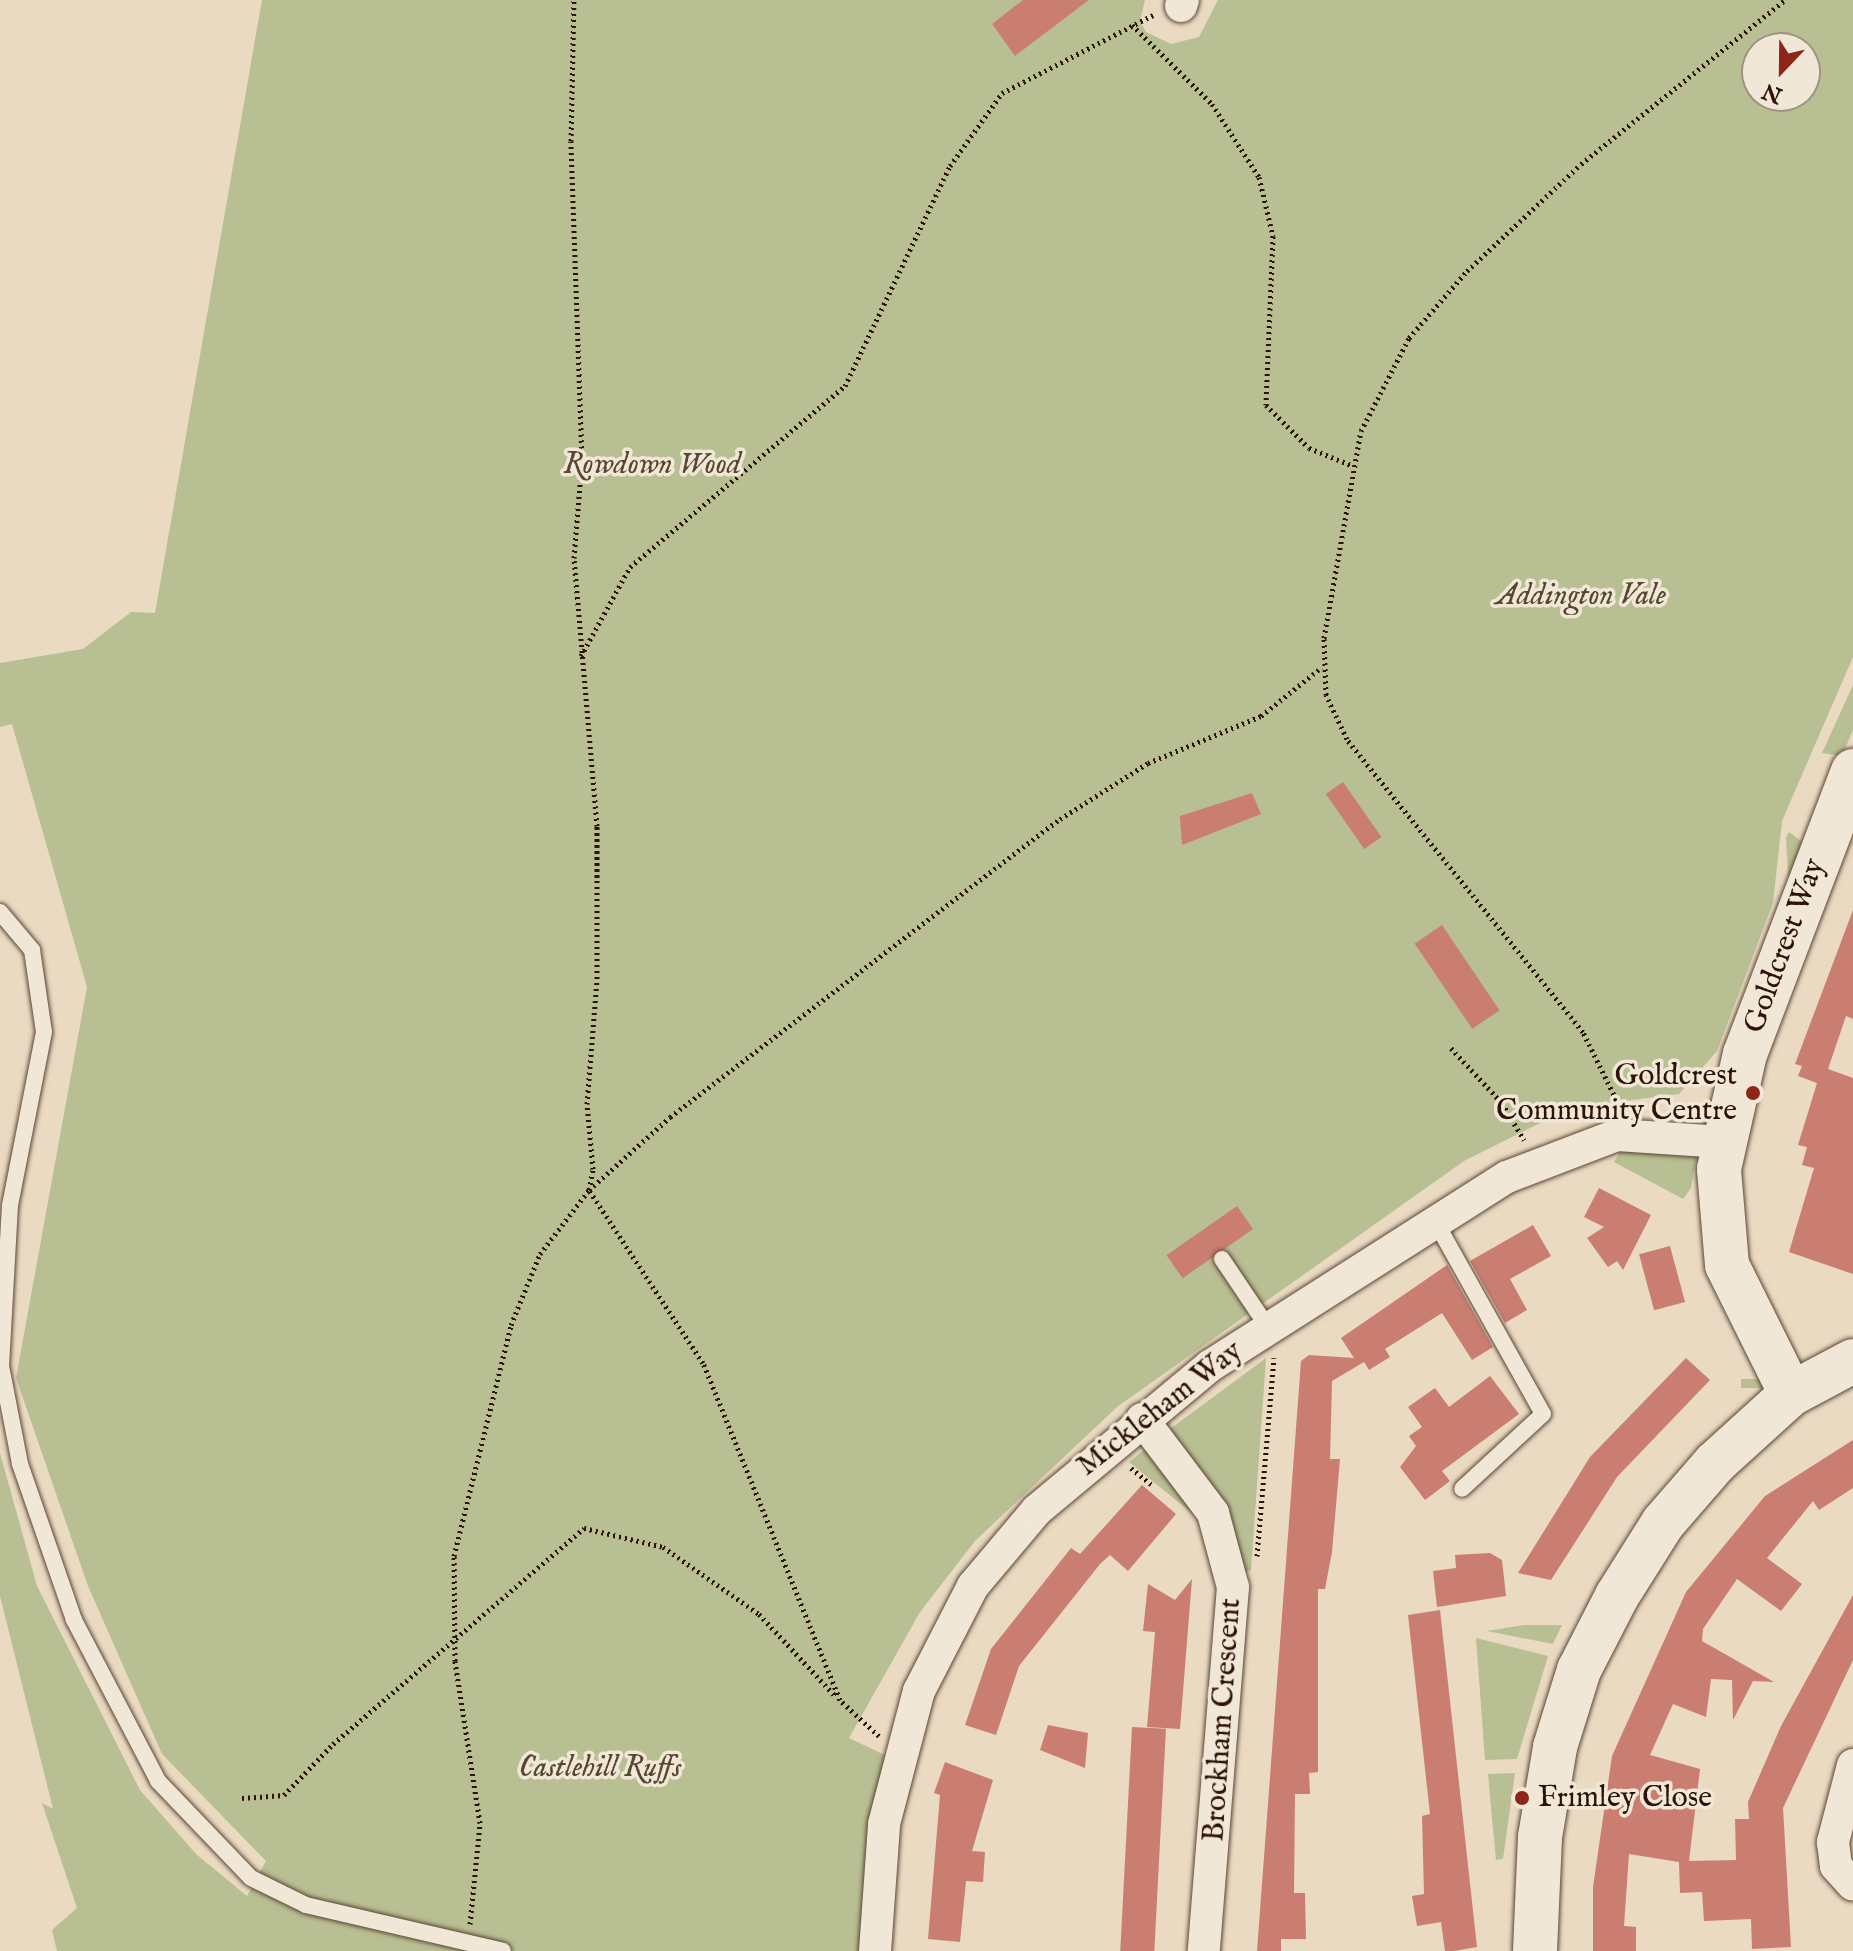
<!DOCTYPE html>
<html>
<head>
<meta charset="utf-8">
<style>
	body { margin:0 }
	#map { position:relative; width:1853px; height:1951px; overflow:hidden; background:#e9dac1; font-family:"IM FELL English",serif }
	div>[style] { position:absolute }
	.green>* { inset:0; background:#b8bf92; transform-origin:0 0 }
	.building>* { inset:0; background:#c97e71; transform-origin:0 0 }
	.path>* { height:5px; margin-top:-2.5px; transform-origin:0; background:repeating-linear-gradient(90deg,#2d1307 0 2px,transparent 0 6px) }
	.roads { filter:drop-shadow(0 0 2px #5c4536) drop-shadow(0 0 2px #5c4536) }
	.lane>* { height:16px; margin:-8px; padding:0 8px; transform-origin:8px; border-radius:8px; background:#f1e7d7 }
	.street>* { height:32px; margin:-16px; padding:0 16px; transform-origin:16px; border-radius:16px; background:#f1e7d7 }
	.secondary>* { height:44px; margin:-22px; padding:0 22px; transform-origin:22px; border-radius:22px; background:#f1e7d7 }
	.dots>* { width:22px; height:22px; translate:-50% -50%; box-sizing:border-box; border:4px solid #f1e7d7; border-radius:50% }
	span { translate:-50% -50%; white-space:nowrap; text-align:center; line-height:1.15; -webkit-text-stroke:7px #f1e7d7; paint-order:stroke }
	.park-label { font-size:30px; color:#574731; font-style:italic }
	.street-label { font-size:30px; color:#2d1307 }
	.poi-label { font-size:30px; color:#2d1307 }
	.right { translate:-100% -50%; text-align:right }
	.left { translate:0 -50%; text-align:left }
	.north { position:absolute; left:1741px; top:32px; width:80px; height:80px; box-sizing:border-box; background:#f1e7d7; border:2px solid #a39284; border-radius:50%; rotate:202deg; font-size:22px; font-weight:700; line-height:32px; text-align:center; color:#2d1307 }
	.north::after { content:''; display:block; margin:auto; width:28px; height:36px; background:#8f2418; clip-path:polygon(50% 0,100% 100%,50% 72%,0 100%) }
</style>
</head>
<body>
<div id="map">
	<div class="green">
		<div style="clip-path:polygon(evenodd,262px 0,1024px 0,992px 24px,1016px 55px,1089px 0,1145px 0,1140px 21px,1146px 32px,1171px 44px,1199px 37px,1218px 0,1853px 0,1853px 657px,1782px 821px,1773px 903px,1717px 1051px,1679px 1094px,1570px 1108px,1464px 1161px,1117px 1407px,975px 1541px,920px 1612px,849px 1738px,885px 1755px,864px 1951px,57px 1951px,52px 1930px,77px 1908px,42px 1803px,53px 1809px,0 1596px,0 1453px,37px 1586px,140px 1790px,196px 1854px,247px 1896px,266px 1861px,162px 1754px,88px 1586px,16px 1378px,87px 987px,12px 724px,0 727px,0 663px,83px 649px,131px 612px,155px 613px,262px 0,1757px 48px,1805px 48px,1805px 96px,1757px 96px,1757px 48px)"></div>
		<div style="clip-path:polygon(1853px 685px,1853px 730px,1842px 756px,1822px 753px)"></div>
		<div style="clip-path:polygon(1789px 832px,1805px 844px,1789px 888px,1786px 838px)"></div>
		<div style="clip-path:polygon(1622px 1148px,1697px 1155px,1691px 1188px,1683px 1199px,1614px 1162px)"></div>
		<div style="clip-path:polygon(1266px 1358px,1251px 1570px,1245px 1572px,1166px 1432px)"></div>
		<div style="left:1853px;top:1379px;width:9px;height:112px;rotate:90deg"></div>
		<div style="clip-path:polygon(1145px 1449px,1203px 1522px,1129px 1462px)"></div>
		<div style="clip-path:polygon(1524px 1625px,1562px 1625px,1553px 1644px,1487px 1631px)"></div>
		<div style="clip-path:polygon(1476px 1638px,1548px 1656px,1517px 1759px,1485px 1760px)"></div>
		<div style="clip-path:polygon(1515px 1773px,1503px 1859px,1496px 1860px,1488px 1774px)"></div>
	</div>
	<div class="building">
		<div style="clip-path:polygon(1023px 0,1089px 0,1015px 56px,992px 24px)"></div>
		<div style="left:1343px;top:782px;width:67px;height:21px;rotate:55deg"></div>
		<div style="clip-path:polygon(1252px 793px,1261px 814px,1182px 845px,1180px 816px)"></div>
		<div style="clip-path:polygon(1853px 910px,1853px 1019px,1846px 1016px,1828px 1069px,1853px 1078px,1853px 1274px,1789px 1252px,1814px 1168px,1802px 1165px,1807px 1147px,1798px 1145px,1817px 1083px,1798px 1076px,1802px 1066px,1795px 1064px)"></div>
		<div style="left:1442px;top:925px;width:103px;height:33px;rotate:56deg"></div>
		<div style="clip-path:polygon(1599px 1188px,1651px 1215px,1623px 1270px,1617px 1261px,1608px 1267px,1587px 1238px,1604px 1227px,1584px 1217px)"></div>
		<div style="left:1237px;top:1206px;width:28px;height:86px;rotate:55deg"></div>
		<div style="clip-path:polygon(1533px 1225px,1551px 1256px,1510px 1279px,1527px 1310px,1505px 1323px,1470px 1261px)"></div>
		<div style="left:1670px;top:1246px;width:58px;height:32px;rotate:75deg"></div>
		<div style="clip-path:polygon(1447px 1265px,1493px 1347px,1472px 1360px,1442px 1313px,1385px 1349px,1390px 1357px,1369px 1370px,1364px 1362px,1332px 1381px,1330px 1459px,1340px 1459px,1332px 1552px,1325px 1589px,1318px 1589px,1318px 1772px,1309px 1773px,1310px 1794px,1295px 1794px,1294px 1893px,1305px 1893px,1306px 1939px,1281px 1939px,1281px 1951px,1257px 1951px,1301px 1361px,1309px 1355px,1354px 1358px,1341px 1338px)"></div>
		<div style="clip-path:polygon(1686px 1358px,1710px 1380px,1617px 1477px,1551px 1580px,1518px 1573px,1590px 1457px)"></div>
		<div style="clip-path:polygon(1490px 1376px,1519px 1414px,1442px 1471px,1450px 1481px,1425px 1500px,1400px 1467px,1416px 1446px,1409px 1436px,1422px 1427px,1408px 1407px,1435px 1388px,1449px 1407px)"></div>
		<div style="clip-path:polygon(1853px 1440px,1853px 1488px,1819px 1510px,1813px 1501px,1767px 1558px,1802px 1584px,1781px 1611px,1737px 1579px,1703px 1629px,1702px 1641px,1774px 1682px,1753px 1681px,1733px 1720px,1732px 1680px,1711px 1679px,1706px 1717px,1673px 1704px,1650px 1755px,1700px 1769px,1689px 1861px,1736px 1860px,1735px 1819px,1749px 1819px,1748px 1802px,1781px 1726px,1853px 1595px,1853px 1660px,1783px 1808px,1791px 1947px,1752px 1949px,1751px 1919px,1704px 1921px,1702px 1892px,1680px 1893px,1679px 1862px,1629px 1854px,1624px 1926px,1636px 1927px,1636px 1951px,1593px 1951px,1593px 1887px,1612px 1756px,1686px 1592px,1765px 1496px)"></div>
		<div style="clip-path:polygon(1142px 1485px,1176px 1514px,1128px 1571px,1110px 1555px,1100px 1564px,1019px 1666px,996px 1735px,965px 1725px,991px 1649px,1071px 1548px,1080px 1554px)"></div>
		<div style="clip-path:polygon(1490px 1553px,1502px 1560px,1506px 1596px,1437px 1607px,1433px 1571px,1456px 1568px,1455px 1555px)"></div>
		<div style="clip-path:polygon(1192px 1579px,1180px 1729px,1147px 1727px,1155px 1632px,1143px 1631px,1148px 1584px,1175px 1600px)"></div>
		<div style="clip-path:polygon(1440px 1610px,1477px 1947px,1454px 1951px,1445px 1951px,1441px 1922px,1417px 1926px,1412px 1896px,1424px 1894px,1422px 1816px,1430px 1814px,1408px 1615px)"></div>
		<div style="clip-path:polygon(1048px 1725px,1088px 1733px,1085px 1768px,1040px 1750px)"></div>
		<div style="left:1132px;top:1727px;width:34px;height:225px;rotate:3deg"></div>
		<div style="clip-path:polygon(945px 1762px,993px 1780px,972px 1851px,985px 1852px,983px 1882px,966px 1881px,960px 1942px,928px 1939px,940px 1795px,934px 1793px)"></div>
	</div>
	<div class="path">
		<div style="left:1132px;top:25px;width:112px;rotate:44.6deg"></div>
		<div style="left:1212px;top:104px;width:87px;rotate:57.2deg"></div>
		<div style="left:1259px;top:177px;width:61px;rotate:76.7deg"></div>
		<div style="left:1273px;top:236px;width:169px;rotate:92.4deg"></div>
		<div style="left:1266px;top:405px;width:61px;rotate:45deg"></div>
		<div style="left:1309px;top:448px;width:45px;rotate:22deg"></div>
		<div style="left:581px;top:656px;width:102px;rotate:-61.2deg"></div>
		<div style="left:630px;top:567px;width:281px;rotate:-40.1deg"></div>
		<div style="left:845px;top:386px;width:244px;rotate:-64.5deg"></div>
		<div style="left:950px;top:166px;width:90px;rotate:-54.5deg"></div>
		<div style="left:1002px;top:93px;width:170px;rotate:-27.3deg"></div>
		<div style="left:1451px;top:1048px;width:75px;rotate:47.2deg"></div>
		<div style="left:1502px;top:1103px;width:43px;rotate:59.3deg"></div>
		<div style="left:1619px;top:1105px;width:81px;rotate:-116.3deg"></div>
		<div style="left:1583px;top:1032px;width:376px;rotate:-128.9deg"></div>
		<div style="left:1347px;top:739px;width:49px;rotate:-115.5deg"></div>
		<div style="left:1326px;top:695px;width:57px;rotate:-92deg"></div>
		<div style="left:1324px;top:638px;width:210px;rotate:-79.9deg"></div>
		<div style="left:1361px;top:431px;width:105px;rotate:-62.7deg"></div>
		<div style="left:1409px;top:338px;width:89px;rotate:-49.1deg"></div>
		<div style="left:1467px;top:271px;width:156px;rotate:-43.2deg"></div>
		<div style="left:1581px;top:164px;width:262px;rotate:-38.8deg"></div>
		<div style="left:1131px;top:1468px;width:26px;rotate:39deg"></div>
		<div style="left:1257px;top:1556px;width:199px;rotate:-85.1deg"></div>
		<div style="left:879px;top:1736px;width:53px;rotate:-137.3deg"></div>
		<div style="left:840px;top:1700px;width:364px;rotate:-112.1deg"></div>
		<div style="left:703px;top:1363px;width:207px;rotate:-123.4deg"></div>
		<div style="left:589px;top:1190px;width:109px;rotate:-42deg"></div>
		<div style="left:670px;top:1117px;width:491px;rotate:-37.4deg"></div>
		<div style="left:1060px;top:819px;width:104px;rotate:-32.5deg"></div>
		<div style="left:1148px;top:763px;width:122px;rotate:-22.6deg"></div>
		<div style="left:1261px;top:716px;width:78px;rotate:-38.8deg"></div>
		<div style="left:242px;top:1798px;width:42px;rotate:-4.1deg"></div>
		<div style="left:284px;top:1795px;width:71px;rotate:-46.1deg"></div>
		<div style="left:333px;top:1744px;width:331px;rotate:-40.7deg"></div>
		<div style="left:584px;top:1528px;width:81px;rotate:13.5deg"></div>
		<div style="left:663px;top:1547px;width:117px;rotate:34.9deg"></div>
		<div style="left:759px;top:1614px;width:113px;rotate:47.1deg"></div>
		<div style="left:470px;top:1924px;width:101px;rotate:-84.3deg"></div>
		<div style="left:480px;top:1823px;width:164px;rotate:-98.8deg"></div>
		<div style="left:455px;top:1661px;width:105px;rotate:-90.5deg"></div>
		<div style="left:454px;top:1556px;width:238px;rotate:-76.1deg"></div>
		<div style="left:511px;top:1325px;width:77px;rotate:-67.8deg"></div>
		<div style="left:540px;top:1254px;width:81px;rotate:-52.6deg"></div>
		<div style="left:589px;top:1190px;width:21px;rotate:-79deg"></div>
		<div style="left:593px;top:1169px;width:65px;rotate:-95.3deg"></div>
		<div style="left:587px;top:1104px;width:125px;rotate:-85.4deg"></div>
		<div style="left:597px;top:979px;width:153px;rotate:-90deg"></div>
		<div style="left:597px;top:826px;width:269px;rotate:-94.9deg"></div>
		<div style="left:574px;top:558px;width:98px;rotate:-85.3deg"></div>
		<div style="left:582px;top:460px;width:319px;rotate:-92deg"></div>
		<div style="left:571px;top:141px;width:141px;rotate:-88.8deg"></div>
	</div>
	<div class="roads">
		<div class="lane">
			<div style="left:0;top:912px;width:50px;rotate:49.9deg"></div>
			<div style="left:32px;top:950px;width:83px;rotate:81.7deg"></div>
			<div style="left:44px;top:1032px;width:176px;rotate:101.1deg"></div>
			<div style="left:10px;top:1205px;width:161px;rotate:93.2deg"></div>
			<div style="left:1px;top:1366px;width:100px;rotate:79deg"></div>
			<div style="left:20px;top:1464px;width:165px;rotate:70.9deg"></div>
			<div style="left:74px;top:1620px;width:182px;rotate:62.4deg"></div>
			<div style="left:158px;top:1781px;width:134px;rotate:46.2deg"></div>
			<div style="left:251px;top:1878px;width:61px;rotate:26.1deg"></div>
			<div style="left:306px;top:1905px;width:202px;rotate:13.1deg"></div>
			<div style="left:1434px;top:1219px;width:223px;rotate:60.8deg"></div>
			<div style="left:1543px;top:1414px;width:110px;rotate:137.2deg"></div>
			<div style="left:1222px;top:1259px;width:81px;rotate:56.1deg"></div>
		</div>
		<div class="street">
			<div style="left:1181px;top:6px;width:6px;rotate:-72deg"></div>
			<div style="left:1142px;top:1419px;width:118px;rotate:52.9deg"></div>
			<div style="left:1213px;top:1513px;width:77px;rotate:74.9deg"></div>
			<div style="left:1233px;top:1587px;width:365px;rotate:94.6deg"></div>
			<div style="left:1853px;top:1765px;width:80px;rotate:104.6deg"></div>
			<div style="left:1833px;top:1842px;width:24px;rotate:83deg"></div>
			<div style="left:1836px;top:1866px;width:25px;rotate:48deg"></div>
			<div style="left:875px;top:1951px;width:127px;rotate:-85.9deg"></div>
			<div style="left:884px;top:1824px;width:138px;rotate:-75.3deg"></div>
			<div style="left:919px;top:1691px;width:118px;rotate:-62.8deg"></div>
			<div style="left:973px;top:1586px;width:99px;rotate:-49.9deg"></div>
			<div style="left:1037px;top:1510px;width:225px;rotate:-39.8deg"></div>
			<div style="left:1210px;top:1366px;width:352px;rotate:-32.5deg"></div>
			<div style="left:1507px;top:1177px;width:118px;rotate:-20.9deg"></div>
			<div style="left:1617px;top:1135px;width:106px;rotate:3.8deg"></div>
		</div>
		<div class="secondary">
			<div style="left:1791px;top:1394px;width:144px;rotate:-116.4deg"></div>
			<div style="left:1727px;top:1265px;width:96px;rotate:-94.8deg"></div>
			<div style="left:1719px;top:1169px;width:118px;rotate:-77.3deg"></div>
			<div style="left:1745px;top:1054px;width:303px;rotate:-69.1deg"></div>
			<div style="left:1535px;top:1951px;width:114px;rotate:-87.5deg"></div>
			<div style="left:1540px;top:1837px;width:91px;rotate:-80.5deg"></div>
			<div style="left:1555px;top:1747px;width:81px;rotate:-72.7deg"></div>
			<div style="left:1579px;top:1670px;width:83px;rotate:-62.8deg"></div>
			<div style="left:1617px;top:1596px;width:86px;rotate:-57.8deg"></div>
			<div style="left:1663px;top:1523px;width:79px;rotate:-49.1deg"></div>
			<div style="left:1715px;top:1463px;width:103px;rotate:-42.2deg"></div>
			<div style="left:1791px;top:1394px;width:70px;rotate:-28deg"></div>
		</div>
	</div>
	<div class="dots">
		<div style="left:1753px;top:1093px;background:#8f2418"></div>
		<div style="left:1522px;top:1798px;background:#8f2418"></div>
	</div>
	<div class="park-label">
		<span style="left:652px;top:465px">Rowdown Wood</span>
		<span style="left:1581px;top:596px">Addington Vale</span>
		<span style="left:600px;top:1768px">Castlehill Ruffs</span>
	</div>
	<div class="street-label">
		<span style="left:1785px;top:946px;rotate:-70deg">Goldcrest Way</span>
		<span style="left:1160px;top:1409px;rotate:-38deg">Mickleham Way</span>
		<span style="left:1223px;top:1720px;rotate:-86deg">Brockham Crescent</span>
	</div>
	<div class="poi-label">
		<span class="right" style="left:1737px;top:1093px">Goldcrest<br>Community Centre</span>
		<span class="left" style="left:1538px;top:1798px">Frimley Close</span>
	</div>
	<div class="north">N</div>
</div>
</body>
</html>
